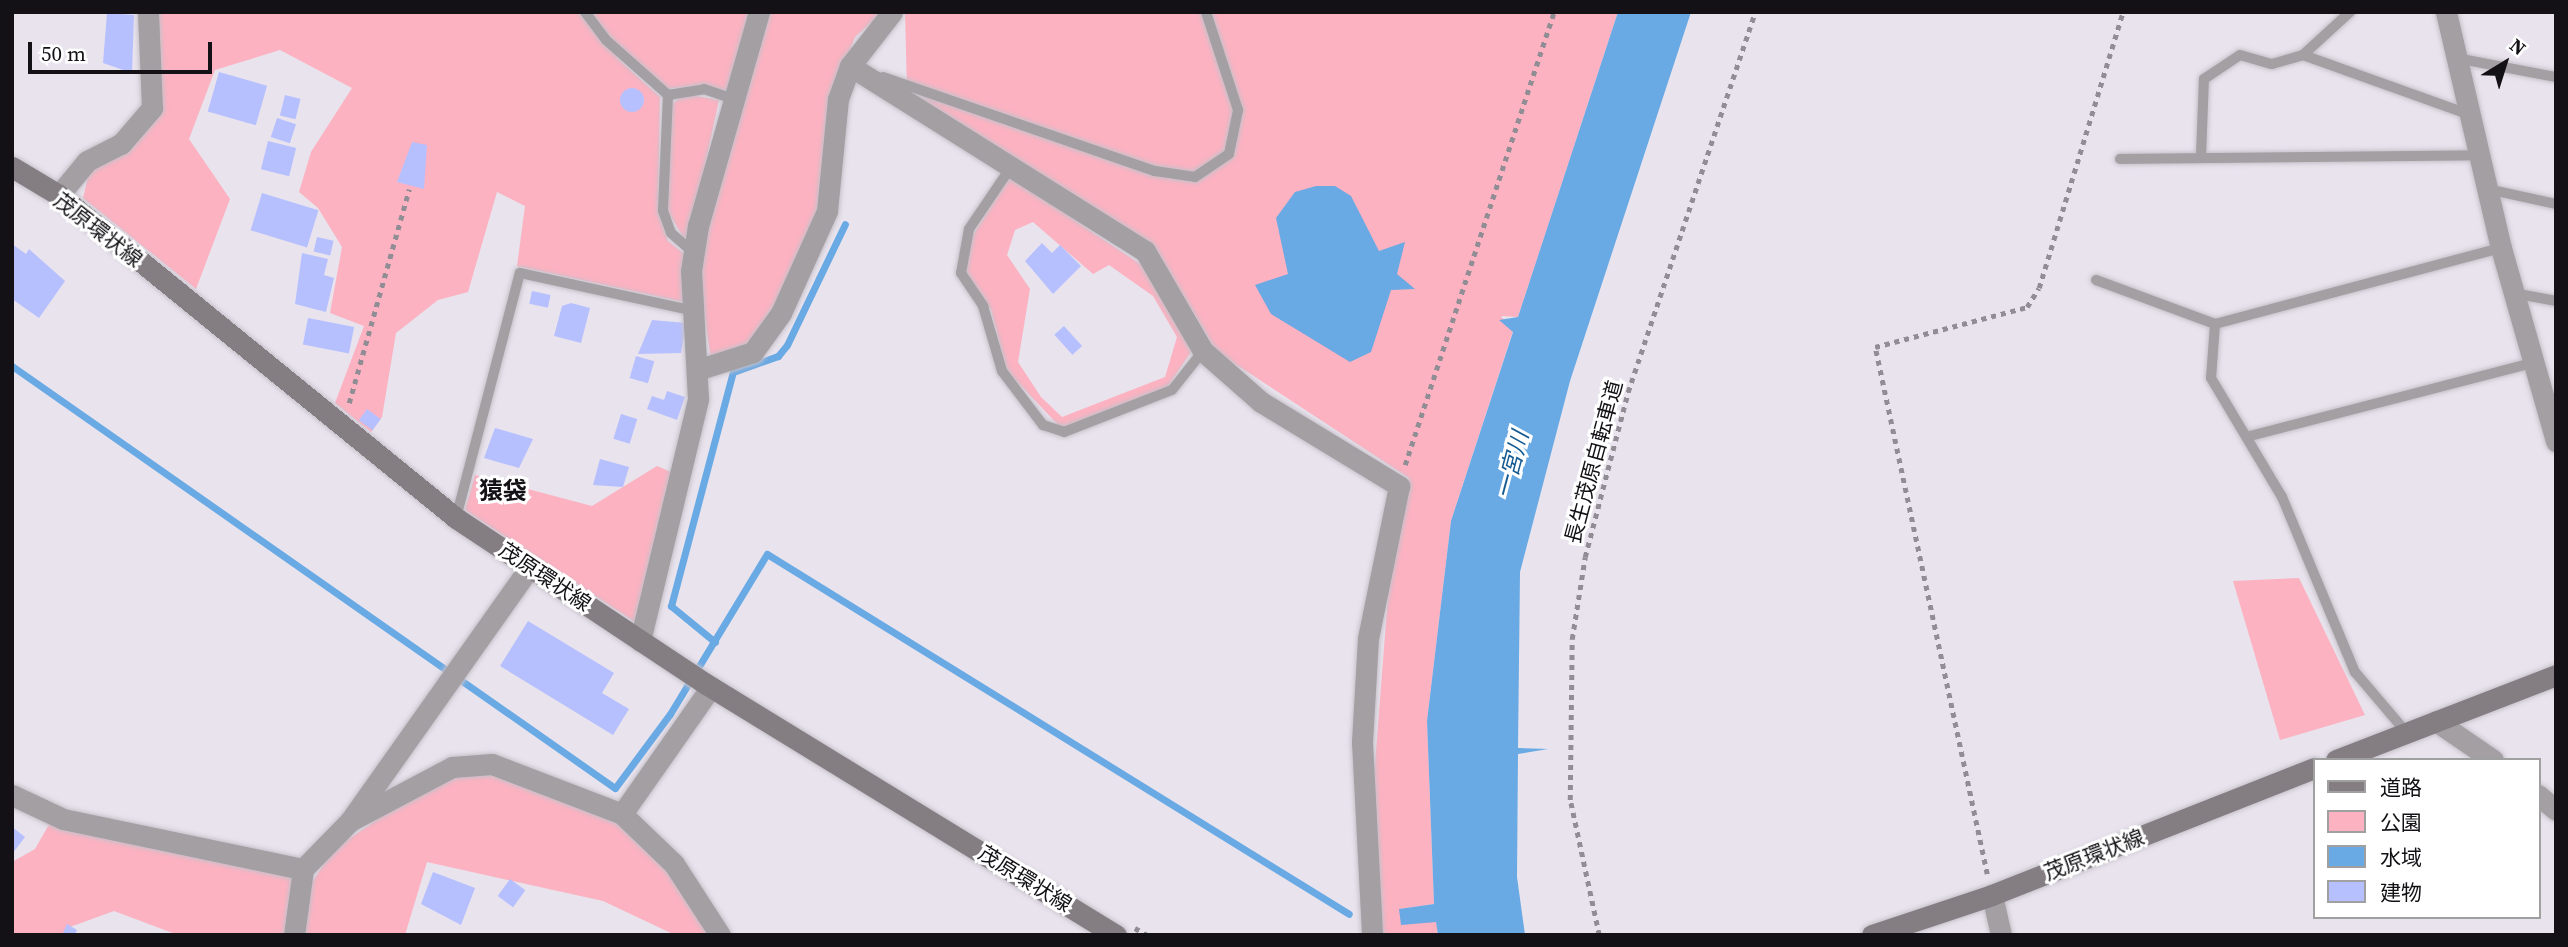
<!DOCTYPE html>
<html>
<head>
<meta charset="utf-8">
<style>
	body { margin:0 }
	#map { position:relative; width:2568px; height:947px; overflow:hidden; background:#e8e3ed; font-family:"Source Serif 4","Noto Sans JP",serif }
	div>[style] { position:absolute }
	.green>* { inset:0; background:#fcb2c1 }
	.water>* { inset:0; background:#69a9e4 }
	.stream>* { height:7px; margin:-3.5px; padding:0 3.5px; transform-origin:3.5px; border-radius:3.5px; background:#69a9e4 }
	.building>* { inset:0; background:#b7c0fe; transform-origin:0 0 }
	.round { border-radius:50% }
	.path>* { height:4.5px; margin-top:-2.25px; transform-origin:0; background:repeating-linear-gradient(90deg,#918d95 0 5px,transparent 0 10px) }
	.roads { filter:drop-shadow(0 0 2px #c6c1ca) drop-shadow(0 0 2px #c6c1ca) }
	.lane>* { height:10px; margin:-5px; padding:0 5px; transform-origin:5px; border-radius:5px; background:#a39fa2 }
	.street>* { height:21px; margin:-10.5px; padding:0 10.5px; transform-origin:10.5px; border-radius:10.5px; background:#a39fa2 }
	.secondary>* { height:21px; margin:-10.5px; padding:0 10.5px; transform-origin:10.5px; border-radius:10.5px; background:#847d82 }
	span { translate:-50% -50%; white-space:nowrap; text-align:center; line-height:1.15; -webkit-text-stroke:6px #fff; paint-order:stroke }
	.street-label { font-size:21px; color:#131115 }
	.water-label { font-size:23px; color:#155b92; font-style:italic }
	.quarter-label { font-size:24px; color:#131115; font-weight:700 }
	.frame { position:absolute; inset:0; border:14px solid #131115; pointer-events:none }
	.legend { position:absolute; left:2313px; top:758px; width:228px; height:161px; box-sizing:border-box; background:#fff; border:2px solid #a1a0a1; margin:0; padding:9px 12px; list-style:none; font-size:21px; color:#131115 }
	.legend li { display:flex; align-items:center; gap:14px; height:35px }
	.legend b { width:35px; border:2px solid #a1a0a1 }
	.north { position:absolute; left:2470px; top:28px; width:70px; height:70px; -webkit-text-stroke:5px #fff; paint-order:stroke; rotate:38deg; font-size:19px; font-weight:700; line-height:28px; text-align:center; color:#131115 }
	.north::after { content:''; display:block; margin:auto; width:24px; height:32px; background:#131115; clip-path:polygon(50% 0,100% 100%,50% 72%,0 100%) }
	.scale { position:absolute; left:28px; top:42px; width:184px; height:32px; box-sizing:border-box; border:4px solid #131115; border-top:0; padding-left:9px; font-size:21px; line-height:24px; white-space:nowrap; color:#131115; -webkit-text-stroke:5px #fff; paint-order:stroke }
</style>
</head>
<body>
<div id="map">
	<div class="green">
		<div style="clip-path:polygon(155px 12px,750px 12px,727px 91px,702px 85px,666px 89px,618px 44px,617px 58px,660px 97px,658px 213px,668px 241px,688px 257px,688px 303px,517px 266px,525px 206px,497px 192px,468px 292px,438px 300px,396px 333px,382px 417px,371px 432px,335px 403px,364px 326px,330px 313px,342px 247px,318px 208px,299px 192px,311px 152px,352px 88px,280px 50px,215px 70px,189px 139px,230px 199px,196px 289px,83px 198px,89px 172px,128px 151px,155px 120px)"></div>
		<div style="clip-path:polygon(765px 12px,883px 12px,855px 37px,832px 97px,819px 213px,768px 323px,750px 346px,711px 359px,697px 267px)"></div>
		<div style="clip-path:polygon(905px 12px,1618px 12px,1518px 317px,1501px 316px,1513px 331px,1451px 521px,1427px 721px,1434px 904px,1400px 909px,1436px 921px,1438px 935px,1383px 935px,1373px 789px,1392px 545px,1409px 478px,1217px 352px,1154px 246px,907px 92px)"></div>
		<div style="clip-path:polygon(685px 94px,719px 100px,688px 245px,667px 210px,671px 105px)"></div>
		<div style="clip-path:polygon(evenodd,1010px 177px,1149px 270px,1191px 352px,1168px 386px,1061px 428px,1007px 371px,991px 310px,966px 273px,967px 244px,1010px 177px,1033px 222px,1093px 274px,1109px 265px,1153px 296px,1177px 337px,1165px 377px,1062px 417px,1041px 397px,1018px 362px,1030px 289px,1007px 255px,1015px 230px,1033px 222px)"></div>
		<div style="clip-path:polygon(657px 466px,671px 472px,635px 622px,465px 510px,475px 475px,592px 506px)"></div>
		<div style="clip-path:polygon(2299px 578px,2365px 715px,2280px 740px,2233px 581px)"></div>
		<div style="clip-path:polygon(476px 768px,618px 818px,670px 872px,712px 935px,675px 935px,603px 901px,427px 862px,405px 935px,303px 935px,304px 895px,333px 850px,427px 785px)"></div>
		<div style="clip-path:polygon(51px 821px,288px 872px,293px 882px,288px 935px,178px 935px,114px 911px,70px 927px,66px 935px,12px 935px,12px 862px,35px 849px)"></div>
	</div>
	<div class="water">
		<div style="clip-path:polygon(1618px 12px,1691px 12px,1570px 381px,1520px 572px,1518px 748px,1548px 749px,1518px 754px,1517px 877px,1525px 935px,1438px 935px,1436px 922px,1401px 925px,1399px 909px,1434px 904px,1427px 721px,1451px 521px,1513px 332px,1499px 320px,1518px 317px)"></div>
		<div style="clip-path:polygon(1316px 186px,1335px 186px,1351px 196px,1379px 251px,1405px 242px,1397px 274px,1415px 289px,1391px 290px,1371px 352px,1350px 362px,1271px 314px,1255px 285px,1288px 274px,1276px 218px,1295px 192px)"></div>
	</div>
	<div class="stream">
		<div style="left:12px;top:366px;width:736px;rotate:34.99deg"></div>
		<div style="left:615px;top:788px;width:92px;rotate:-53.4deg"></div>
		<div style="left:670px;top:714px;width:187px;rotate:-58.8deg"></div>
		<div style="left:767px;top:554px;width:684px;rotate:31.74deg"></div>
		<div style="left:715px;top:642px;width:57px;rotate:-140.7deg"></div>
		<div style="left:671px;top:606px;width:242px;rotate:-75.2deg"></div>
		<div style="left:733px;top:372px;width:48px;rotate:-19.6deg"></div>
		<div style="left:778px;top:356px;width:14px;rotate:-51deg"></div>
		<div style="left:787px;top:345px;width:134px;rotate:-64.4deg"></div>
	</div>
	<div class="building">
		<div style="clip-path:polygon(107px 13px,134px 15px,132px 73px,103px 63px)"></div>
		<div style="left:219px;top:72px;width:50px;height:41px;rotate:16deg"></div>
		<div class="round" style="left:620px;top:88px;width:24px;height:24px"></div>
		<div style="left:285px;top:95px;width:16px;height:21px;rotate:14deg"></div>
		<div style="left:277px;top:118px;width:20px;height:20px;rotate:18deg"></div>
		<div style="left:268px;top:141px;width:29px;height:29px;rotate:14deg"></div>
		<div style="clip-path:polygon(412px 142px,427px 145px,424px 189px,397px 182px)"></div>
		<div style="left:262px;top:193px;width:59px;height:39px;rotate:17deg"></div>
		<div style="left:317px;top:237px;width:17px;height:15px;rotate:13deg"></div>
		<div style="clip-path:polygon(1042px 243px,1052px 253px,1060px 245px,1081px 266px,1053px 294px,1025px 261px)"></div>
		<div style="clip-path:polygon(12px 244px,26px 254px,29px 249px,65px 281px,39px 318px,12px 299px)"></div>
		<div style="clip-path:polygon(302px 253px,328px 259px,324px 275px,334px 278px,326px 312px,295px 304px)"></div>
		<div style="left:532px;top:291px;width:19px;height:13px;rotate:12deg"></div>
		<div style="clip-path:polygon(571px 303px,590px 308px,581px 343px,554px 336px,562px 306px)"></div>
		<div style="left:308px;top:318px;width:47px;height:27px;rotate:11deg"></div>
		<div style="clip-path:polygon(652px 320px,686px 323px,681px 353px,638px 354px)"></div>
		<div style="left:1064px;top:326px;width:27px;height:13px;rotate:48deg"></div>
		<div style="left:636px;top:356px;width:19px;height:23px;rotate:16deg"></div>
		<div style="clip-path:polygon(667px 391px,685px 397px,677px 420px,647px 409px,652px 396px,664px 400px)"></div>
		<div style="left:367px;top:409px;width:17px;height:14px;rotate:36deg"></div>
		<div style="left:621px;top:414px;width:17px;height:26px;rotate:17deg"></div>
		<div style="clip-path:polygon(495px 428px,533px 439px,519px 468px,484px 458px)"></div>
		<div style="clip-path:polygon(600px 459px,629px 467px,623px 487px,593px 485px)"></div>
		<div style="clip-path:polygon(528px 621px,614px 673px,602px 693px,629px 709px,613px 735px,500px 666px)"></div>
		<div style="clip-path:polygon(12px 827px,25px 837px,12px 854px)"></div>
		<div style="clip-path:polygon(433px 872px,475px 888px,461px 925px,421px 904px)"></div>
		<div style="left:510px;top:879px;width:19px;height:21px;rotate:36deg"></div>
		<div style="clip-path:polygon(67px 924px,77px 930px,75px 935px,62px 935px)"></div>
	</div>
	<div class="path">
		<div style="left:349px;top:403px;width:222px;rotate:-74.3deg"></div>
		<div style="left:1405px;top:465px;width:477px;rotate:-71.8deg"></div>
		<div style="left:1987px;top:874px;width:539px;rotate:-102deg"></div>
		<div style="left:1875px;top:347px;width:157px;rotate:-14.7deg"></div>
		<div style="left:2027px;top:307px;width:22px;rotate:-58deg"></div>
		<div style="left:2039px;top:288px;width:288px;rotate:-73.1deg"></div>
		<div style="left:1135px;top:928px;width:14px;rotate:30deg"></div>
		<div style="left:1599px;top:935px;width:138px;rotate:-102.1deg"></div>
		<div style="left:1570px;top:800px;width:161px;rotate:-89.3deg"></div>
		<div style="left:1572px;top:639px;width:83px;rotate:-81deg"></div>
		<div style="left:1585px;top:557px;width:171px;rotate:-75.4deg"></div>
		<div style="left:1628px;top:392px;width:401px;rotate:-71.5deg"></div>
	</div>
	<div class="roads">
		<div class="lane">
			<div style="left:585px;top:12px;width:35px;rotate:53deg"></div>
			<div style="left:606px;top:40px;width:83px;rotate:41.6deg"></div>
			<div style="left:668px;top:95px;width:36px;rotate:-9deg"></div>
			<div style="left:704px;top:89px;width:31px;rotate:19deg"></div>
			<div style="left:2303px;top:55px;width:175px;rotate:19.7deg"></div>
			<div style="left:2456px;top:58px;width:102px;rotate:10.8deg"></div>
			<div style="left:883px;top:77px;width:288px;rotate:19.1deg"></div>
			<div style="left:1155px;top:171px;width:40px;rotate:8.5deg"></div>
			<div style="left:1195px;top:177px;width:41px;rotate:-34.1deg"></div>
			<div style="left:1229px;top:154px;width:45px;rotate:-78.4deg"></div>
			<div style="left:1238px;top:110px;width:103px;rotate:-108.1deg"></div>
			<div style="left:668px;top:95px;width:116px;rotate:92.5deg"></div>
			<div style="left:663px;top:211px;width:23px;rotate:70deg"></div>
			<div style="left:671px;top:233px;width:30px;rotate:41deg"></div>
			<div style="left:2201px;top:156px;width:77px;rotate:-87.8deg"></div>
			<div style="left:2204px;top:79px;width:43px;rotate:-33.7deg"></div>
			<div style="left:2240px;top:55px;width:33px;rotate:16deg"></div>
			<div style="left:2272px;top:64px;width:32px;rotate:-16deg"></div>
			<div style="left:2303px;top:55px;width:64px;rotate:-42.5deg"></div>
			<div style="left:2120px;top:159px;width:358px;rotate:-0.6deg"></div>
			<div style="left:1011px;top:167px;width:75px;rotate:124.1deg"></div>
			<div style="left:969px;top:229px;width:45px;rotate:100.3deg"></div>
			<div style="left:961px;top:273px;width:40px;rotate:56deg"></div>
			<div style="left:983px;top:306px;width:68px;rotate:73.7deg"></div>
			<div style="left:1002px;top:371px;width:68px;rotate:52.8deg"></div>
			<div style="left:1043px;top:425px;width:22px;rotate:18deg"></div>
			<div style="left:1064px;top:432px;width:116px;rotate:-21.3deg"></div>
			<div style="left:1172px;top:390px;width:50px;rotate:-51.5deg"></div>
			<div style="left:2487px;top:189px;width:71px;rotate:12.3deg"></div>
			<div style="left:2096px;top:280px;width:127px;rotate:20.3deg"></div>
			<div style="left:2215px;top:324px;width:296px;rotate:-14.9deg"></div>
			<div style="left:2513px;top:293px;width:44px;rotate:10.5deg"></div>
			<div style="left:2215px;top:324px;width:54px;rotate:94.2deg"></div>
			<div style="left:2211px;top:378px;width:139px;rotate:59.2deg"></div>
			<div style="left:2282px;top:497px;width:190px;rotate:67.4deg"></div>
			<div style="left:2355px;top:672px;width:79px;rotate:49.6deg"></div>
			<div style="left:2250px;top:436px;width:292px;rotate:-14.5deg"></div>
			<div style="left:456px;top:518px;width:253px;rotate:-75.4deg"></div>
			<div style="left:520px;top:273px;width:179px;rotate:12.3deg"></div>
		</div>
		<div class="street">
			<div style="left:2446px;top:12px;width:242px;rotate:76.9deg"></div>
			<div style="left:2501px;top:248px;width:201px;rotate:74.1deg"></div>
			<div style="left:850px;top:66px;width:348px;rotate:32.1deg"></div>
			<div style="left:1145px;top:251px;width:116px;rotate:59.9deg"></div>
			<div style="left:1203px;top:351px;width:77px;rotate:41.3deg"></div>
			<div style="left:1261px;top:402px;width:162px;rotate:31.3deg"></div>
			<div style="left:1399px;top:486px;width:155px;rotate:101.5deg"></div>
			<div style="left:1368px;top:638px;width:104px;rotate:93.3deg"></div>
			<div style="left:1362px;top:742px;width:193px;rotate:87deg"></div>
			<div style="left:59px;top:195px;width:44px;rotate:-50.5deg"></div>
			<div style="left:87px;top:161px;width:38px;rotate:-27deg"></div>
			<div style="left:121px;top:144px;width:48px;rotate:-49.3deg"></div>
			<div style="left:152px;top:108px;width:96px;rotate:-92.4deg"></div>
			<div style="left:700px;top:369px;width:56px;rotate:-17.8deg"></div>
			<div style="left:753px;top:352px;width:48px;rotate:-54.3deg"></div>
			<div style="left:781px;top:313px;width:112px;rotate:-65.7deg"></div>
			<div style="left:827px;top:211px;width:113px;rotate:-84.4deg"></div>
			<div style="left:838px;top:99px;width:35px;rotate:-70deg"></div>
			<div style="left:850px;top:66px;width:68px;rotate:-52.1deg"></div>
			<div style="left:640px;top:641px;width:249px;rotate:-76.5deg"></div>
			<div style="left:698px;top:399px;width:128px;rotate:-93.1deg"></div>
			<div style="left:691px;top:271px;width:46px;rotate:-81.2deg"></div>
			<div style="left:698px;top:226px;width:223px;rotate:-74.1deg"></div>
			<div style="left:2436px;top:721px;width:69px;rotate:34.4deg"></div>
			<div style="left:12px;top:795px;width:56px;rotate:25.2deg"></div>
			<div style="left:63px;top:819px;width:245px;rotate:11.8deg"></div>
			<div style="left:2538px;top:795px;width:23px;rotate:40deg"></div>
			<div style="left:622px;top:814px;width:155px;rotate:-55deg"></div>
			<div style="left:350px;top:821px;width:115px;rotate:-27.9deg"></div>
			<div style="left:452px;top:767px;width:40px;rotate:-4.3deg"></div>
			<div style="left:492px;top:764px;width:139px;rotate:21deg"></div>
			<div style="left:622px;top:814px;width:72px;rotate:43.9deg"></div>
			<div style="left:674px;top:864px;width:85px;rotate:57.1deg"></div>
			<div style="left:1992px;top:895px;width:41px;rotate:77.3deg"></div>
			<div style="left:294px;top:935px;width:67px;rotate:-82.2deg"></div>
			<div style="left:303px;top:869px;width:67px;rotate:-45.6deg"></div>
			<div style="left:350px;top:821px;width:311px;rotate:-54.7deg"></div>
		</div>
		<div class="secondary">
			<div style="left:12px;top:167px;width:55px;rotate:30.8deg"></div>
			<div style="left:59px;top:195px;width:512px;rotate:39.13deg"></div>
			<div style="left:456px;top:518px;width:300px;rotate:33.6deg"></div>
			<div style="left:706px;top:684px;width:481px;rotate:31.5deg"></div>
			<div style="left:2336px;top:760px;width:236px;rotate:-21.1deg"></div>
			<div style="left:1872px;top:935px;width:126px;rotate:-18.4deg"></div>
			<div style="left:1992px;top:895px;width:346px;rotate:-21.5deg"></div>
		</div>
	</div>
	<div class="street-label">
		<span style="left:98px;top:230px;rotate:38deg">茂原環状線</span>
		<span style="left:1594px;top:462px;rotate:-75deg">長生茂原自転車道</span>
		<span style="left:545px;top:577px;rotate:34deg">茂原環状線</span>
		<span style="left:2094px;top:855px;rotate:-21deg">茂原環状線</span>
		<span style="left:1025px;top:879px;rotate:32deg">茂原環状線</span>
	</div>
	<div class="water-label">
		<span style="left:1512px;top:465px;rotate:-75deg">一宮川</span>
	</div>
	<div class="quarter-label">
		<span style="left:503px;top:491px">猿袋</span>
	</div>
	<div class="frame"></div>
	<ul class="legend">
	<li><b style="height:9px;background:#847d82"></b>道路</li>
	<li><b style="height:19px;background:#fcb2c1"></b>公園</li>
	<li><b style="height:19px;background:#69a9e4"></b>水域</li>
	<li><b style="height:19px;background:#b7c0fe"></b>建物</li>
	</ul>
	<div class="north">N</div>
	<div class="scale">50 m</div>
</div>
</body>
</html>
